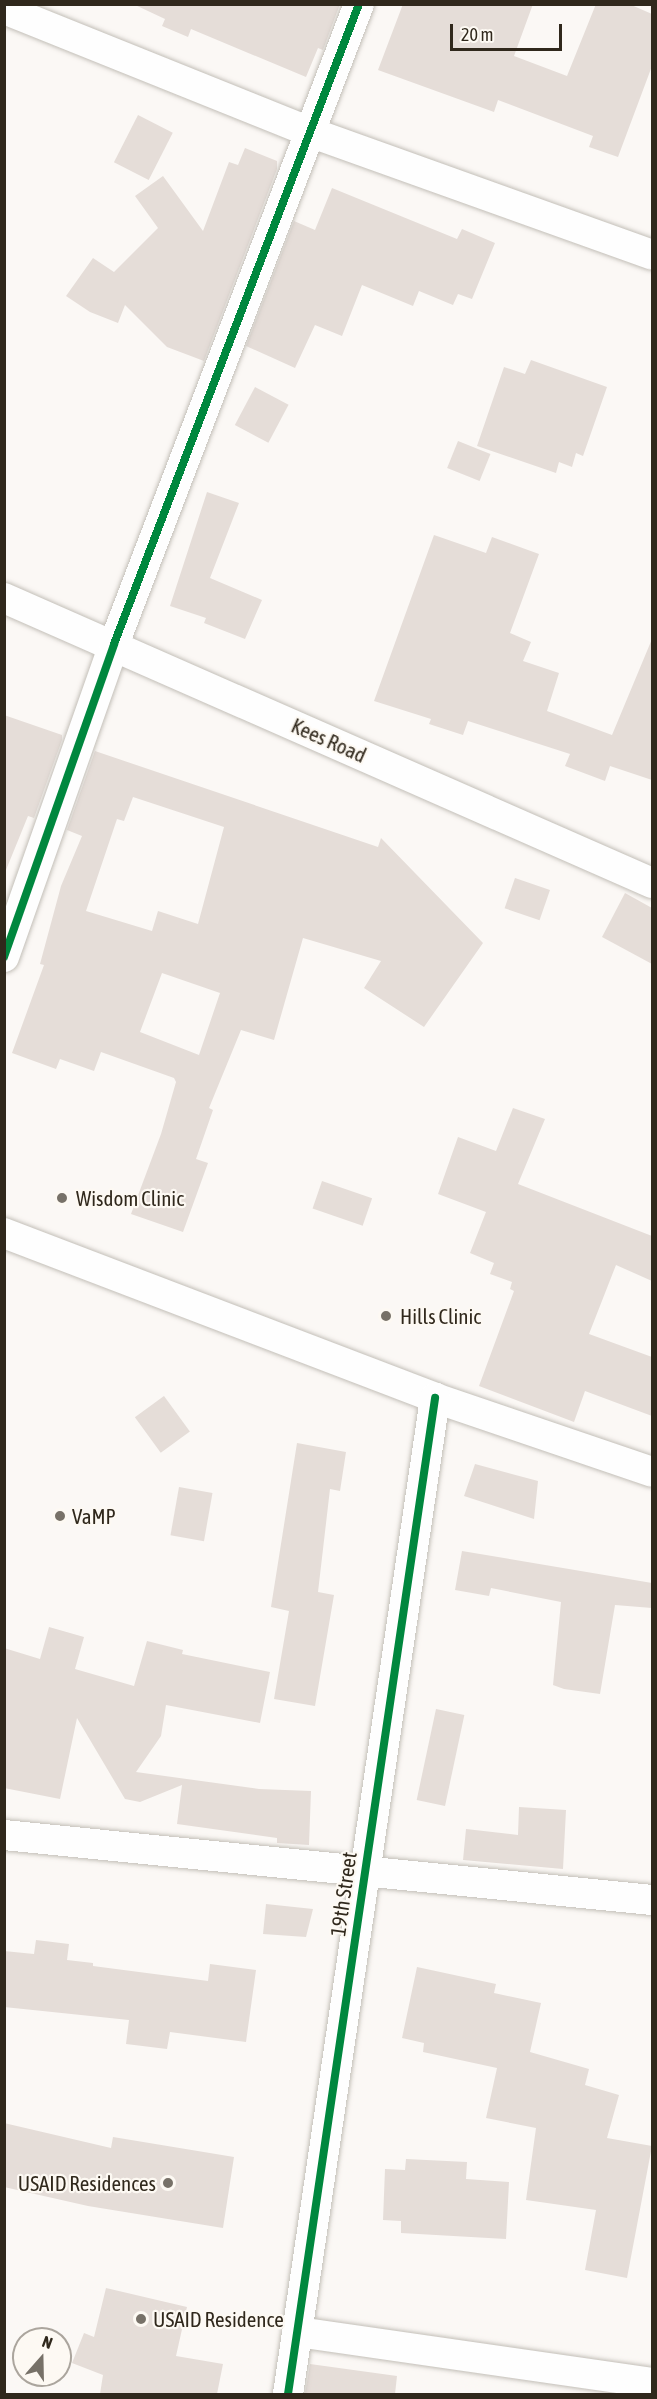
<!DOCTYPE html>
<html>
<head>
<meta charset="utf-8">
<style>
	body { margin:0 }
	#map { position:relative; width:657px; height:2399px; overflow:hidden; background:#fbf8f5; font-family:"Asap Condensed",sans-serif }
	div>[style] { position:absolute }
	.building>* { inset:0; background:#e5ddd8; transform-origin:0 0 }
	.roads { filter:drop-shadow(0 0 2px #c3bfb8) drop-shadow(0 0 2px #c3bfb8) }
	.minor>* { height:30px; margin:-15px; padding:0 15px; transform-origin:15px; border-radius:15px; background:#fefefe }
	.cycleway>* { height:8px; margin:-4px; padding:0 4px; transform-origin:4px; border-radius:4px; background:#00873e }
	.dots>* { width:16px; height:16px; translate:-50% -50%; box-sizing:border-box; border:3px solid #fdf9f3; border-radius:50% }
	span { translate:-50% -50%; white-space:nowrap; text-align:center; line-height:1.15; -webkit-text-stroke:4.5px #fdf9f3; paint-order:stroke }
	.street-label { font-size:21px; color:#30281c }
	.poi-label { font-size:21px; color:#30281c }
	.left { translate:0 -50%; text-align:left }
	.right { translate:-100% -50%; text-align:right }
	.frame { position:absolute; inset:0; border:6px solid #30281c; pointer-events:none }
	.north { position:absolute; left:12px; top:2327px; width:60px; height:60px; box-sizing:border-box; background:#fdf9f3; border:2px solid #aba59d; border-radius:50%; rotate:20deg; font-size:16px; font-weight:700; line-height:24px; text-align:center; color:#30281c }
	.north::after { content:''; display:block; margin:auto; width:21px; height:27px; background:#777168; clip-path:polygon(50% 0,100% 100%,50% 72%,0 100%) }
	.scale { position:absolute; left:450px; top:24px; width:112px; height:27px; box-sizing:border-box; border:3px solid #30281c; border-top:0; padding-left:8px; font-size:18px; line-height:21px; white-space:nowrap; color:#30281c; -webkit-text-stroke:4px #fdf9f3; paint-order:stroke }
</style>
</head>
<body>
<div id="map">
	<div class="building">
		<div style="clip-path:polygon(133px 4px,340px 4px,323px 50px,318px 48px,306px 77px,191px 29px,188px 37px,162px 26px,165px 19px)"></div>
		<div style="clip-path:polygon(403px 4px,533px 4px,514px 56px,567px 76px,596px 4px,629px 4px,652px 14px,652px 66px,618px 157px,589px 147px,593px 136px,498px 100px,494px 112px,378px 70px)"></div>
		<div style="left:138px;top:115px;width:39px;height:53px;rotate:27deg"></div>
		<div style="clip-path:polygon(245px 148px,277px 161px,277px 169px,204px 361px,167px 347px,125px 305px,118px 323px,90px 312px,66px 296px,93px 258px,114px 272px,158px 228px,135px 196px,163px 176px,203px 231px,229px 162px,238px 165px)"></div>
		<div style="clip-path:polygon(332px 188px,457px 239px,462px 229px,495px 243px,472px 299px,458px 294px,453px 305px,419px 291px,413px 306px,362px 285px,342px 336px,315px 325px,295px 368px,246px 346px,294px 221px,315px 230px)"></div>
		<div style="clip-path:polygon(531px 360px,607px 387px,583px 456px,576px 453px,572px 467px,559px 462px,556px 473px,477px 446px,504px 367px,525px 374px)"></div>
		<div style="left:255px;top:387px;width:38px;height:43px;rotate:28deg"></div>
		<div style="left:458px;top:441px;width:35px;height:29px;rotate:22deg"></div>
		<div style="clip-path:polygon(207px 492px,239px 503px,210px 578px,262px 600px,245px 639px,204px 623px,206px 618px,170px 606px)"></div>
		<div style="clip-path:polygon(434px 535px,486px 553px,492px 537px,539px 554px,510px 633px,531px 642px,523px 661px,559px 673px,547px 711px,612px 735px,652px 639px,652px 780px,610px 766px,605px 781px,565px 766px,570px 754px,468px 721px,463px 735px,429px 724px,431px 719px,374px 701px)"></div>
		<div style="clip-path:polygon(4px 715px,62px 735px,62px 740px,34px 818px,28px 816px,6px 870px)"></div>
		<div style="clip-path:polygon(evenodd,95px 751px,378px 847px,381px 838px,483px 943px,424px 1027px,364px 988px,381px 961px,303px 938px,274px 1040px,241px 1030px,209px 1108px,213px 1110px,196px 1159px,208px 1163px,183px 1232px,131px 1214px,161px 1134px,176px 1082px,174px 1078px,101px 1052px,94px 1071px,60px 1059px,56px 1069px,12px 1053px,44px 965px,40px 964px,61px 886px,82px 836px,67px 830px,95px 751px,133px 797px,224px 827px,198px 924px,158px 911px,152px 931px,86px 911px,117px 819px,124px 821px,133px 797px,95px 751px,162px 973px,220px 993px,199px 1055px,140px 1032px,162px 973px)"></div>
		<div style="left:515px;top:878px;width:37px;height:32px;rotate:19deg"></div>
		<div style="clip-path:polygon(625px 893px,652px 908px,652px 964px,602px 937px)"></div>
		<div style="clip-path:polygon(513px 1108px,545px 1119px,518px 1184px,652px 1236px,652px 1281px,616px 1265px,589px 1334px,652px 1357px,652px 1416px,585px 1391px,574px 1422px,479px 1386px,514px 1291px,510px 1289px,512px 1282px,490px 1274px,494px 1263px,470px 1253px,486px 1212px,438px 1194px,458px 1137px,496px 1151px)"></div>
		<div style="left:322px;top:1181px;width:53px;height:29px;rotate:19deg"></div>
		<div style="left:164px;top:1396px;width:44px;height:36px;rotate:54deg"></div>
		<div style="clip-path:polygon(297px 1443px,346px 1452px,340px 1491px,330px 1489px,318px 1592px,334px 1595px,315px 1706px,274px 1699px,289px 1611px,271px 1607px)"></div>
		<div style="clip-path:polygon(475px 1464px,538px 1481px,534px 1519px,464px 1496px)"></div>
		<div style="left:179px;top:1487px;width:34px;height:49px;rotate:10deg"></div>
		<div style="clip-path:polygon(462px 1551px,652px 1583px,652px 1608px,615px 1605px,600px 1694px,564px 1689px,553px 1685px,561px 1602px,491px 1588px,489px 1596px,455px 1590px)"></div>
		<div style="clip-path:polygon(49px 1627px,84px 1637px,75px 1669px,134px 1686px,147px 1641px,183px 1650px,182px 1654px,270px 1672px,260px 1723px,166px 1705px,161px 1736px,136px 1772px,259px 1789px,311px 1791px,309px 1845px,277px 1843px,277px 1838px,177px 1824px,182px 1785px,140px 1802px,125px 1799px,77px 1718px,60px 1799px,4px 1788px,4px 1648px,40px 1659px)"></div>
		<div style="left:436px;top:1709px;width:29px;height:93px;rotate:12deg"></div>
		<div style="clip-path:polygon(519px 1807px,566px 1810px,563px 1869px,463px 1860px,466px 1829px,518px 1835px)"></div>
		<div style="clip-path:polygon(266px 1904px,313px 1909px,306px 1937px,263px 1934px)"></div>
		<div style="clip-path:polygon(36px 1940px,69px 1944px,67px 1960px,93px 1963px,93px 1966px,208px 1981px,210px 1964px,256px 1970px,246px 2042px,170px 2032px,167px 2049px,126px 2044px,129px 2020px,4px 2007px,4px 1951px,34px 1954px)"></div>
		<div style="clip-path:polygon(417px 1967px,496px 1984px,494px 1993px,541px 2003px,530px 2052px,589px 2069px,585px 2085px,619px 2095px,607px 2138px,652px 2146px,627px 2278px,585px 2270px,596px 2210px,526px 2200px,536px 2128px,486px 2118px,497px 2068px,423px 2052px,424px 2043px,402px 2038px)"></div>
		<div style="clip-path:polygon(4px 2123px,111px 2148px,113px 2137px,234px 2157px,223px 2228px,88px 2206px,4px 2187px)"></div>
		<div style="clip-path:polygon(406px 2159px,467px 2162px,466px 2179px,509px 2182px,506px 2239px,401px 2233px,401px 2221px,383px 2220px,385px 2169px,405px 2170px)"></div>
		<div style="clip-path:polygon(106px 2288px,187px 2307px,176px 2356px,223px 2364px,217px 2394px,100px 2394px,103px 2375px,72px 2363px,84px 2333px,94px 2337px)"></div>
		<div style="clip-path:polygon(310px 2364px,397px 2376px,395px 2394px,305px 2394px)"></div>
	</div>
	<div class="roads">
		<div class="minor">
			<div style="left:4px;top:9px;width:332px;rotate:21.9deg"></div>
			<div style="left:312px;top:133px;width:361px;rotate:19.7deg"></div>
			<div style="left:4px;top:598px;width:708px;rotate:23.74deg"></div>
			<div style="left:4px;top:957px;width:332px;rotate:-70.6deg"></div>
			<div style="left:114px;top:644px;width:685px;rotate:-69.05deg"></div>
			<div style="left:4px;top:1233px;width:462px;rotate:20.9deg"></div>
			<div style="left:435px;top:1398px;width:229px;rotate:18.8deg"></div>
			<div style="left:4px;top:1835px;width:651px;rotate:5.73deg"></div>
			<div style="left:298px;top:2332px;width:358px;rotate:8.2deg"></div>
			<div style="left:288px;top:2394px;width:1007px;rotate:-81.6deg"></div>
		</div>
	</div>
	<div class="cycleway">
		<div style="left:4px;top:957px;width:332px;rotate:-70.6deg"></div>
		<div style="left:114px;top:644px;width:685px;rotate:-69.05deg"></div>
		<div style="left:288px;top:2394px;width:1007px;rotate:-81.6deg"></div>
	</div>
	<div class="dots">
		<div style="left:62px;top:1198px;background:#777168"></div>
		<div style="left:386px;top:1316px;background:#777168"></div>
		<div style="left:60px;top:1516px;background:#777168"></div>
		<div style="left:168px;top:2183px;background:#777168"></div>
		<div style="left:141px;top:2319px;background:#777168"></div>
	</div>
	<div class="street-label">
		<span style="left:329px;top:740px;rotate:24deg">Kees Road</span>
		<span style="left:343px;top:1894px;rotate:-82deg">19th Street</span>
	</div>
	<div class="poi-label">
		<span class="left" style="left:76px;top:1198px">Wisdom Clinic</span>
		<span class="left" style="left:400px;top:1316px">Hills Clinic</span>
		<span class="left" style="left:72px;top:1516px">VaMP</span>
		<span class="right" style="left:156px;top:2183px">USAID Residences</span>
		<span class="left" style="left:153px;top:2319px">USAID Residence</span>
	</div>
	<div class="frame"></div>
	<div class="north">N</div>
	<div class="scale">20 m</div>
</div>
</body>
</html>
